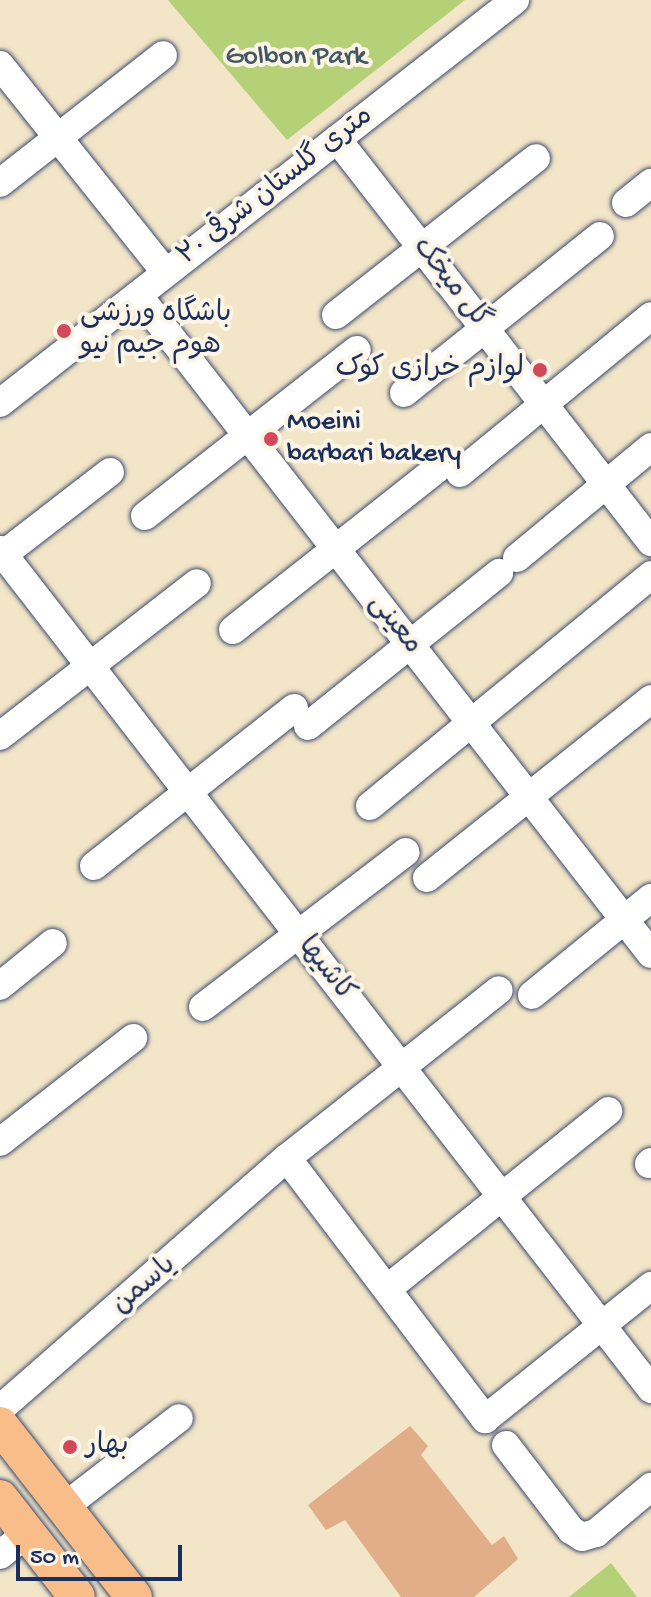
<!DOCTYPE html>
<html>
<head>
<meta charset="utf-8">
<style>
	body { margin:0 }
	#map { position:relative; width:651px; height:1597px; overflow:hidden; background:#f2e5c8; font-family:"Gochi Hand","Playpen Sans Arabic",sans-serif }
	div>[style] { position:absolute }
	.green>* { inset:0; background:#b5d178 }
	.building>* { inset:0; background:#e2ae89 }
	.roads { filter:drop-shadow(0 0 2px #3b4a6e) drop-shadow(0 0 2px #3b4a6e) }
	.minor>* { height:28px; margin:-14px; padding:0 14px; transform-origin:14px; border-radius:14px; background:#fff }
	.major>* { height:36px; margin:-18px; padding:0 18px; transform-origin:18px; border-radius:18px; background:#f8bd89 }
	.dots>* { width:22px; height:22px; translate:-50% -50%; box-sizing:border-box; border:4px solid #fcf5e5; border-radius:50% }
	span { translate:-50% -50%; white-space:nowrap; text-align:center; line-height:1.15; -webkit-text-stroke:8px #fcf5e5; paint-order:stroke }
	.park-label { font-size:28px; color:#425864 }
	.street-label { font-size:28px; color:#1b2f5e }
	.poi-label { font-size:28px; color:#1b2f5e }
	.left { translate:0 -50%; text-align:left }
	.right { translate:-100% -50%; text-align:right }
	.scale { position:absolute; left:16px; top:1545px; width:166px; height:36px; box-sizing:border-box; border:4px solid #1b2f5e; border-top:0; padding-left:10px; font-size:24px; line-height:28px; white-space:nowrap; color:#1b2f5e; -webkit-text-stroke:6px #fcf5e5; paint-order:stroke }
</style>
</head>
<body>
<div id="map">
	<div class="green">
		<div style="clip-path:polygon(168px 0,465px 0,287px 140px)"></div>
		<div style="clip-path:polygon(611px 1563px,637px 1597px,569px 1597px)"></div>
	</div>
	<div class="building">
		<div style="clip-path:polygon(410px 1426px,428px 1446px,421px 1455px,492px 1545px,504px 1536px,518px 1559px,474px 1597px,401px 1597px,345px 1520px,326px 1530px,308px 1505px)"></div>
	</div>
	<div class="roads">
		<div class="minor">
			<div style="left:0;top:65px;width:266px;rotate:51.4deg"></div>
			<div style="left:337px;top:139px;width:511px;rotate:52.08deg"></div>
			<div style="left:0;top:183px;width:207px;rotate:-38.1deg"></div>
			<div style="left:626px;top:203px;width:32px;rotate:-39deg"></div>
			<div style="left:138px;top:295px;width:835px;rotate:52.1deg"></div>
			<div style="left:336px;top:315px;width:254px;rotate:-38.1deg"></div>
			<div style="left:404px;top:393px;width:251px;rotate:-38.7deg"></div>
			<div style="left:0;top:403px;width:654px;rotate:-38.04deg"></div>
			<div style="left:460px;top:473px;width:247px;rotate:-39.4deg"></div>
			<div style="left:145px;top:516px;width:269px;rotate:-38.1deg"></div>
			<div style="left:0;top:550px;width:1062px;rotate:52.19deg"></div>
			<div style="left:0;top:557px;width:139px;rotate:-37.7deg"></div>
			<div style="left:517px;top:558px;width:174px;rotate:-39.6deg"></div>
			<div style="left:233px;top:630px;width:260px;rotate:-38.3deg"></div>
			<div style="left:308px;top:726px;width:245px;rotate:-38.7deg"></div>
			<div style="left:0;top:736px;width:249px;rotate:-37.8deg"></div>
			<div style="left:370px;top:806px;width:364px;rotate:-39.4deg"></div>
			<div style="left:94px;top:866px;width:255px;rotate:-38.3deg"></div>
			<div style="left:427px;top:878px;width:287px;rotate:-38.6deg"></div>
			<div style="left:0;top:986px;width:68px;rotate:-39.1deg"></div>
			<div style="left:532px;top:995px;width:154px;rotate:-39.2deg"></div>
			<div style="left:203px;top:1007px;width:255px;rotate:-37.4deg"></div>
			<div style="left:0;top:1142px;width:169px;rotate:-38deg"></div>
			<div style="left:287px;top:1158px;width:328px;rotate:52.8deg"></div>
			<div style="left:485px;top:1419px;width:213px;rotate:-38.7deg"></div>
			<div style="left:649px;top:1164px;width:3px;rotate:-45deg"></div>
			<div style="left:387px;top:1289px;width:284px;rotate:-38.8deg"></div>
			<div style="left:0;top:1409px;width:381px;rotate:-41.2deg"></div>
			<div style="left:287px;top:1158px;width:270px;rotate:-38.4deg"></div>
			<div style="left:506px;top:1445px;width:107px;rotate:52.6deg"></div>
			<div style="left:571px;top:1530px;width:13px;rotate:32deg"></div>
			<div style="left:582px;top:1537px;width:15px;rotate:-16deg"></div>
			<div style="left:596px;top:1533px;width:72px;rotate:-39.9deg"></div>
			<div style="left:64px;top:1507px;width:145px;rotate:-37.7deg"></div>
			<div style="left:0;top:1555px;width:35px;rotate:-39deg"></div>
		</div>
		<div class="major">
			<div style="left:0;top:1425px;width:218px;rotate:52.1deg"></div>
			<div style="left:0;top:1498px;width:125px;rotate:52.1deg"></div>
		</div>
	</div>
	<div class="dots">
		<div style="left:64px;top:331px;background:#d1495b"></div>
		<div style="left:540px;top:370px;background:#d1495b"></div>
		<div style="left:271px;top:439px;background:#d1495b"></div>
		<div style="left:70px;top:1447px;background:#d1495b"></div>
	</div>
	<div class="park-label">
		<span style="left:296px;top:58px">Golbon Park</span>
	</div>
	<div class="street-label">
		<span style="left:276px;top:187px;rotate:-38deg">۲۰ متری گلستان شرقی</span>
		<span style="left:450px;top:284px;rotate:52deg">گل میخک</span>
		<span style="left:394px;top:625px;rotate:52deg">معینی</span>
		<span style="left:325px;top:970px;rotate:52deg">کاشیها</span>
		<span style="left:145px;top:1286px;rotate:-40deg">یاسمن</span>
	</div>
	<div class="poi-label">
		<span class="left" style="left:80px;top:331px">باشگاه ورزشی<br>هوم جیم نیو</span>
		<span class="right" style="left:524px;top:370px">لوازم خرازی کوک</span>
		<span class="left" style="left:287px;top:439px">Moeini<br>barbari bakery</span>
		<span class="left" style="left:86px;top:1447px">بهار</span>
	</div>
	<div class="scale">50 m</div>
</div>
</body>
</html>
